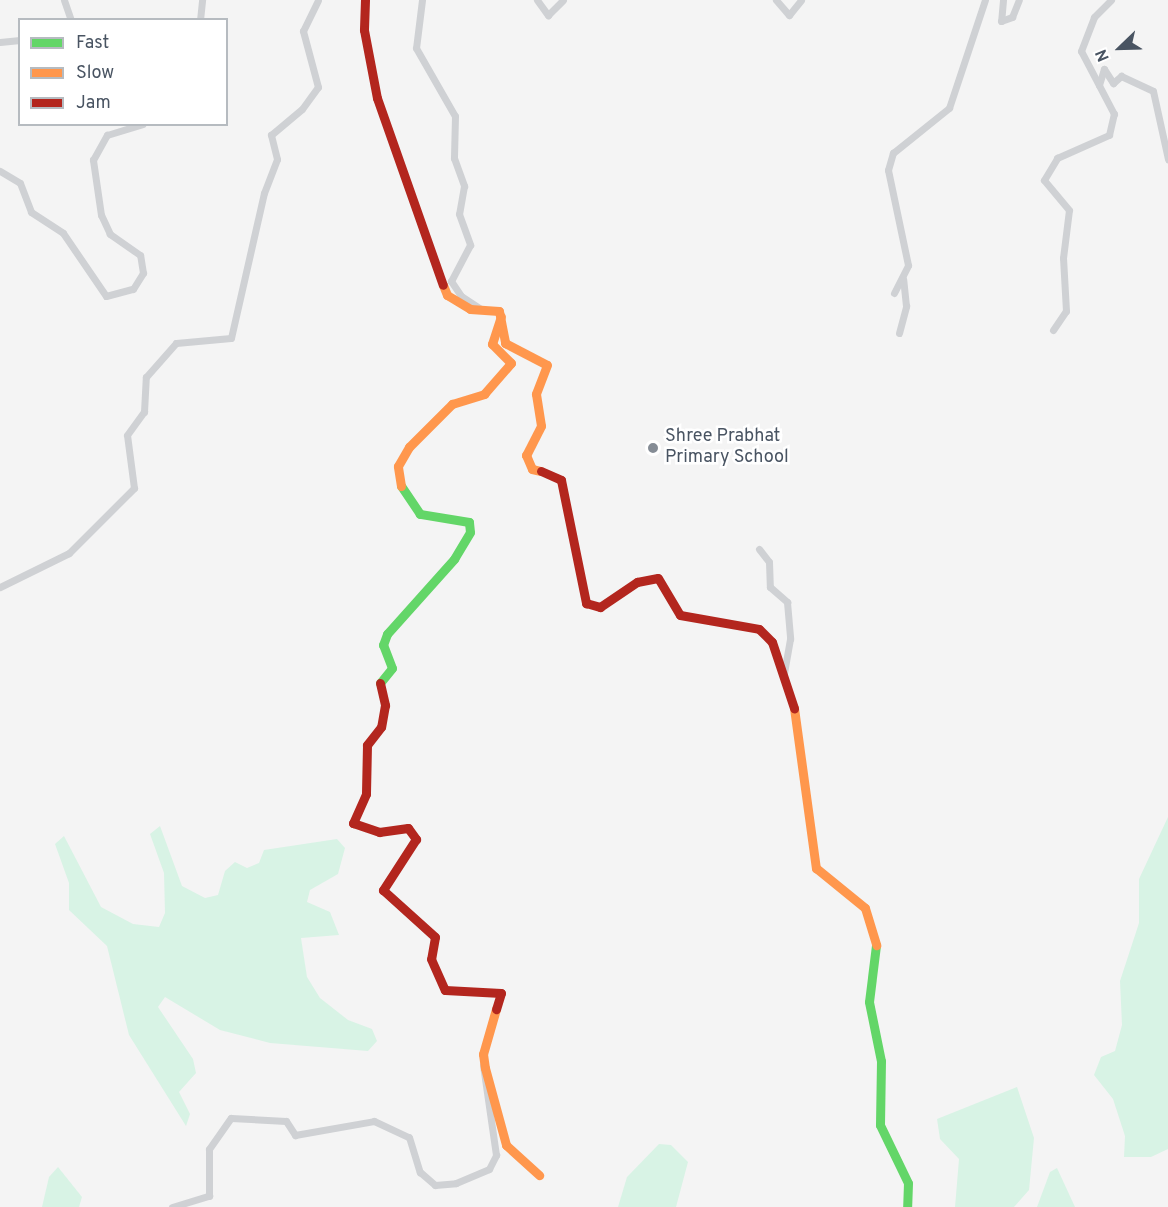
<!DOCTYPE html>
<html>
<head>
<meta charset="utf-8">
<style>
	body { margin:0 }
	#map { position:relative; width:1168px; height:1207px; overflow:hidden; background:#f4f4f4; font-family:Overpass,sans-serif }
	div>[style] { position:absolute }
	.green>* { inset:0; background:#d8f3e5 }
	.street>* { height:7px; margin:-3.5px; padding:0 3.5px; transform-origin:3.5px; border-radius:3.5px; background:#cfd1d4 }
	.fast>* { height:9px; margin:-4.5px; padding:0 4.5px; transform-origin:4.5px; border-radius:4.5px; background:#63d668 }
	.slow>* { height:9px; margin:-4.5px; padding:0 4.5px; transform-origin:4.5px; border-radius:4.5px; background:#ff974d }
	.jam>* { height:9px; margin:-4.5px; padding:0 4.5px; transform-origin:4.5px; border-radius:4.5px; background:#b3261e }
	.dots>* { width:16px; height:16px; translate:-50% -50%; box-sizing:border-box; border:3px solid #fff; border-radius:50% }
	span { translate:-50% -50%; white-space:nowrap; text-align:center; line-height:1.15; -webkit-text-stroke:5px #fff; paint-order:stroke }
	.poi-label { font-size:18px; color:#495462 }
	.left { translate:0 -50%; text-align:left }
	.legend { position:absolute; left:18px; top:18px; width:210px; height:108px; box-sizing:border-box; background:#fff; border:2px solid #b6bbc0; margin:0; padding:8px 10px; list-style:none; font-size:18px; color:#495462 }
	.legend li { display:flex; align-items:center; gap:12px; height:30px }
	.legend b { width:30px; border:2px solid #b6bbc0 }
	.north { position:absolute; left:1090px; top:18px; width:60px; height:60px; -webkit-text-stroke:4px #fff; paint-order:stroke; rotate:247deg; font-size:16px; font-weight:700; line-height:24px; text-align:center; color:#495462 }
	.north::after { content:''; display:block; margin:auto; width:21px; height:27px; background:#495462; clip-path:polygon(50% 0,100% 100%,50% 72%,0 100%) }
</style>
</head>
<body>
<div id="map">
	<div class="green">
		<div style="clip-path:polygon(1168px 817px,1168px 1149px,1151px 1157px,1124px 1157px,1125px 1136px,1113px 1099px,1094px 1075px,1101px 1057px,1115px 1051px,1122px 1025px,1120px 981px,1139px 923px,1139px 879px)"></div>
		<div style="clip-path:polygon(160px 826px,182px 886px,205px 898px,218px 895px,225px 871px,235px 862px,247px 868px,259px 863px,264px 850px,337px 839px,345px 848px,338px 874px,310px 890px,307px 902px,330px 912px,339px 935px,301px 938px,307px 977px,320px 998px,348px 1020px,372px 1029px,377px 1041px,368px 1051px,270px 1043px,220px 1030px,165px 997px,158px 1007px,193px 1059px,196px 1073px,179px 1092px,190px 1114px,186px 1126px,129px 1035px,107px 946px,69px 910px,69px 883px,55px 844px,64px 836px,101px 907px,133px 924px,159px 927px,165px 913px,164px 873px,150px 834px)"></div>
		<div style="clip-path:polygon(1017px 1087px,1034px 1138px,1029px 1190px,1014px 1207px,955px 1207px,959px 1159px,940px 1139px,937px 1119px)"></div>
		<div style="clip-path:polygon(659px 1144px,671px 1145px,688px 1162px,676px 1207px,618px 1207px,627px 1177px)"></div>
		<div style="clip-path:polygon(58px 1167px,82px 1197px,79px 1207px,42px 1207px,49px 1177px)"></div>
		<div style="clip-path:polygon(1057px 1168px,1075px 1207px,1037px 1207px,1050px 1172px)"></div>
	</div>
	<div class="street">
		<div style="left:64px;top:0;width:21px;rotate:71deg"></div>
		<div style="left:422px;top:0;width:48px;rotate:97.1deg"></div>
		<div style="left:416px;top:48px;width:78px;rotate:60.2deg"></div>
		<div style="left:455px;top:116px;width:42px;rotate:91.4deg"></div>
		<div style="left:454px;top:158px;width:30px;rotate:70deg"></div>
		<div style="left:464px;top:186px;width:28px;rotate:100deg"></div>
		<div style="left:459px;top:214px;width:33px;rotate:70deg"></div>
		<div style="left:470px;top:245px;width:41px;rotate:117.8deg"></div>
		<div style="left:451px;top:281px;width:18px;rotate:56deg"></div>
		<div style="left:461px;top:296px;width:24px;rotate:33deg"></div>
		<div style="left:537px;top:0;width:19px;rotate:54deg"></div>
		<div style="left:548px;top:15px;width:21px;rotate:-45deg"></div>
		<div style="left:776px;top:0;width:20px;rotate:49deg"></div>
		<div style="left:789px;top:15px;width:19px;rotate:-51deg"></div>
		<div style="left:1003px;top:0;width:21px;rotate:95deg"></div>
		<div style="left:1001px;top:21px;width:12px;rotate:-20deg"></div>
		<div style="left:1012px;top:17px;width:18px;rotate:-68deg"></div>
		<div style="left:200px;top:20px;width:20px;rotate:-84deg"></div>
		<div style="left:0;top:42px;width:20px;rotate:-6deg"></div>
		<div style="left:1099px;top:85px;width:17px;rotate:-73deg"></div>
		<div style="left:1104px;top:69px;width:17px;rotate:57deg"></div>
		<div style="left:1113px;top:83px;width:11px;rotate:-41deg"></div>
		<div style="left:1121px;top:76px;width:35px;rotate:25deg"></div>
		<div style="left:1153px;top:91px;width:70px;rotate:77.6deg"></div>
		<div style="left:0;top:171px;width:23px;rotate:31deg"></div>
		<div style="left:20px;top:183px;width:31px;rotate:69deg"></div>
		<div style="left:31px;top:212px;width:38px;rotate:33deg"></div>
		<div style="left:63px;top:233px;width:76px;rotate:55.7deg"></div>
		<div style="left:106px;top:296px;width:28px;rotate:-15deg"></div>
		<div style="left:133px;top:289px;width:19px;rotate:-58deg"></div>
		<div style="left:143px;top:273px;width:18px;rotate:-99deg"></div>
		<div style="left:140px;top:255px;width:37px;rotate:-145deg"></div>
		<div style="left:110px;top:234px;width:21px;rotate:-115deg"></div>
		<div style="left:101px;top:215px;width:56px;rotate:-98.3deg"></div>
		<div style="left:93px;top:160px;width:29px;rotate:-61deg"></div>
		<div style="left:107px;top:135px;width:37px;rotate:-17deg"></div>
		<div style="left:894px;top:293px;width:31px;rotate:-63deg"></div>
		<div style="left:908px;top:265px;width:97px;rotate:-101.9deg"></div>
		<div style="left:888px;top:170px;width:18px;rotate:-74deg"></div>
		<div style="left:893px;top:153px;width:72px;rotate:-38.8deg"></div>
		<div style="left:949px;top:108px;width:114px;rotate:-71.6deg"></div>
		<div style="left:1053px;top:330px;width:23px;rotate:-56deg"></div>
		<div style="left:1066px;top:311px;width:53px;rotate:-93.2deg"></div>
		<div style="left:1063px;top:258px;width:48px;rotate:-82.9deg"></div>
		<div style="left:1069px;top:210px;width:39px;rotate:-130deg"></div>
		<div style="left:1044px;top:180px;width:26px;rotate:-59deg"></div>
		<div style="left:1057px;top:158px;width:57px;rotate:-23.9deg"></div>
		<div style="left:1109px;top:135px;width:22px;rotate:-77deg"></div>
		<div style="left:1114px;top:114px;width:71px;rotate:-117.6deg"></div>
		<div style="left:1081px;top:51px;width:36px;rotate:-69deg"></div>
		<div style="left:1094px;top:17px;width:24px;rotate:-45deg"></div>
		<div style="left:899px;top:333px;width:28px;rotate:-75deg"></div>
		<div style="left:906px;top:306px;width:27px;rotate:-96deg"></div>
		<div style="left:759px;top:549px;width:16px;rotate:52deg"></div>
		<div style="left:769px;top:562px;width:25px;rotate:88deg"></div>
		<div style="left:770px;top:587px;width:23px;rotate:41deg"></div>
		<div style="left:787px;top:602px;width:37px;rotate:85deg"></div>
		<div style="left:790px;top:639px;width:36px;rotate:100deg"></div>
		<div style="left:0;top:587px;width:77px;rotate:-26.2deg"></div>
		<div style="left:69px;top:553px;width:92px;rotate:-45deg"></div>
		<div style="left:134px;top:488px;width:53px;rotate:-97.5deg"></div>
		<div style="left:127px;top:435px;width:29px;rotate:-54deg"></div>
		<div style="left:144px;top:412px;width:35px;rotate:-87deg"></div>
		<div style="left:146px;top:377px;width:45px;rotate:-48.6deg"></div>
		<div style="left:176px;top:343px;width:55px;rotate:-5.2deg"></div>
		<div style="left:231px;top:338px;width:149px;rotate:-77.2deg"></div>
		<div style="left:264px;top:193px;width:36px;rotate:-69deg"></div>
		<div style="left:277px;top:159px;width:25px;rotate:-104deg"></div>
		<div style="left:271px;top:135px;width:40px;rotate:-40deg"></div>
		<div style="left:302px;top:109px;width:27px;rotate:-54deg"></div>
		<div style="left:318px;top:87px;width:58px;rotate:-105deg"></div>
		<div style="left:303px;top:31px;width:34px;rotate:-64deg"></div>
		<div style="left:172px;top:1207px;width:39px;rotate:-17deg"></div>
		<div style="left:209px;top:1196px;width:47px;rotate:-90deg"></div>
		<div style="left:209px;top:1149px;width:38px;rotate:-55deg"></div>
		<div style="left:231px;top:1118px;width:55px;rotate:3.1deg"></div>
		<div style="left:286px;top:1121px;width:17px;rotate:57deg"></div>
		<div style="left:295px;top:1135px;width:80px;rotate:-10deg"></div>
		<div style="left:374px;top:1121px;width:38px;rotate:25deg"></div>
		<div style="left:409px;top:1137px;width:37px;rotate:73deg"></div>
		<div style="left:420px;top:1172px;width:20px;rotate:41deg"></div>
		<div style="left:435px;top:1185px;width:21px;rotate:-5deg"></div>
		<div style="left:456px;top:1183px;width:36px;rotate:-23deg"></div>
		<div style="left:489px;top:1169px;width:16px;rotate:-63deg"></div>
		<div style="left:496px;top:1155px;width:91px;rotate:-98.2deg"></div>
	</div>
	<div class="fast">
		<div style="left:380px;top:683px;width:19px;rotate:-51deg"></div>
		<div style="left:392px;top:668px;width:25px;rotate:-111deg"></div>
		<div style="left:383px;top:645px;width:12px;rotate:-70deg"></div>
		<div style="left:387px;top:634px;width:101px;rotate:-48.2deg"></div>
		<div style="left:454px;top:559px;width:31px;rotate:-59deg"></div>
		<div style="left:470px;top:532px;width:10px;rotate:-96deg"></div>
		<div style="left:469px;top:522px;width:50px;rotate:-170.7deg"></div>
		<div style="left:420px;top:514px;width:34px;rotate:-124deg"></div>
		<div style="left:876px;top:945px;width:57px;rotate:97deg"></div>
		<div style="left:869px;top:1002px;width:60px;rotate:78.5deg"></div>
		<div style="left:881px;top:1061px;width:64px;rotate:90.9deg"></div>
		<div style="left:880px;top:1125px;width:64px;rotate:64.2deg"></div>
		<div style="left:908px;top:1183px;width:24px;rotate:92deg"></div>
	</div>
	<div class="slow">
		<div style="left:443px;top:285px;width:11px;rotate:68deg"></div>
		<div style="left:447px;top:295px;width:27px;rotate:31deg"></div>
		<div style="left:470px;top:309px;width:29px;rotate:4deg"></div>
		<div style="left:499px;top:311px;width:33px;rotate:79deg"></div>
		<div style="left:505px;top:343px;width:47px;rotate:27.6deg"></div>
		<div style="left:547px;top:365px;width:31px;rotate:111deg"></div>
		<div style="left:536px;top:394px;width:32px;rotate:81deg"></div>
		<div style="left:541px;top:426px;width:33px;rotate:117deg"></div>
		<div style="left:526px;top:455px;width:15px;rotate:67deg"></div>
		<div style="left:532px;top:469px;width:9px;rotate:13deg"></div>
		<div style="left:401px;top:486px;width:20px;rotate:-99deg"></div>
		<div style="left:398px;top:466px;width:22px;rotate:-60deg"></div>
		<div style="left:409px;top:447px;width:61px;rotate:-45deg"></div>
		<div style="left:452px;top:404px;width:34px;rotate:-17deg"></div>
		<div style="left:484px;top:394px;width:41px;rotate:-48.9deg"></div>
		<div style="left:511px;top:363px;width:27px;rotate:-135deg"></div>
		<div style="left:492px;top:344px;width:29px;rotate:-72deg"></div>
		<div style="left:794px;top:708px;width:162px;rotate:82.2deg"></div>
		<div style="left:816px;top:868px;width:63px;rotate:39.2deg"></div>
		<div style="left:865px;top:908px;width:39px;rotate:73deg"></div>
		<div style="left:496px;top:1009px;width:47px;rotate:106.1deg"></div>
		<div style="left:483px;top:1054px;width:14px;rotate:82deg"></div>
		<div style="left:485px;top:1068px;width:80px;rotate:74.7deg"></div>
		<div style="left:506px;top:1145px;width:45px;rotate:42.3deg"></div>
	</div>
	<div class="jam">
		<div style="left:365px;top:0;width:30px;rotate:92deg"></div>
		<div style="left:364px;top:30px;width:69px;rotate:79.2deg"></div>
		<div style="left:377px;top:98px;width:198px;rotate:70.6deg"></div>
		<div style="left:541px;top:471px;width:22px;rotate:24deg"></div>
		<div style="left:561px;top:480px;width:126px;rotate:78.5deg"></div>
		<div style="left:586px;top:603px;width:15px;rotate:16deg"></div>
		<div style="left:600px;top:607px;width:45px;rotate:-34deg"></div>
		<div style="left:637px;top:582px;width:21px;rotate:-11deg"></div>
		<div style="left:658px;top:578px;width:43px;rotate:59.3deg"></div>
		<div style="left:680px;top:615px;width:80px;rotate:10deg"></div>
		<div style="left:759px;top:629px;width:18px;rotate:45deg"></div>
		<div style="left:772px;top:642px;width:70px;rotate:71.6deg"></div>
		<div style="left:380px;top:683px;width:23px;rotate:77deg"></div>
		<div style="left:385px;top:705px;width:22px;rotate:100deg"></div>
		<div style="left:381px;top:727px;width:23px;rotate:128deg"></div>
		<div style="left:367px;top:745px;width:49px;rotate:91.2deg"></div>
		<div style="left:366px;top:794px;width:32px;rotate:114deg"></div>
		<div style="left:353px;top:823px;width:28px;rotate:19deg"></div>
		<div style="left:379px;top:832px;width:29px;rotate:-8deg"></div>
		<div style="left:408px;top:828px;width:14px;rotate:54deg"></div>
		<div style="left:416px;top:839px;width:61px;rotate:122.9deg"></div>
		<div style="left:383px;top:890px;width:70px;rotate:42.1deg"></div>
		<div style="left:435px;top:937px;width:22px;rotate:100deg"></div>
		<div style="left:431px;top:959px;width:34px;rotate:66deg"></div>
		<div style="left:445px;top:990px;width:56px;rotate:3.1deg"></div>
		<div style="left:501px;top:993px;width:17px;rotate:107deg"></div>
	</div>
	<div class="dots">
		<div style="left:653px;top:448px;background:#858c95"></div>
	</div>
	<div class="poi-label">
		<span class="left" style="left:665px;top:448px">Shree Prabhat<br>Primary School</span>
	</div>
	<ul class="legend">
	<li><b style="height:8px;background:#63d668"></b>Fast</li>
	<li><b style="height:8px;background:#ff974d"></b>Slow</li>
	<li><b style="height:8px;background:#b3261e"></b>Jam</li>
	</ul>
	<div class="north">N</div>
</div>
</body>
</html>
